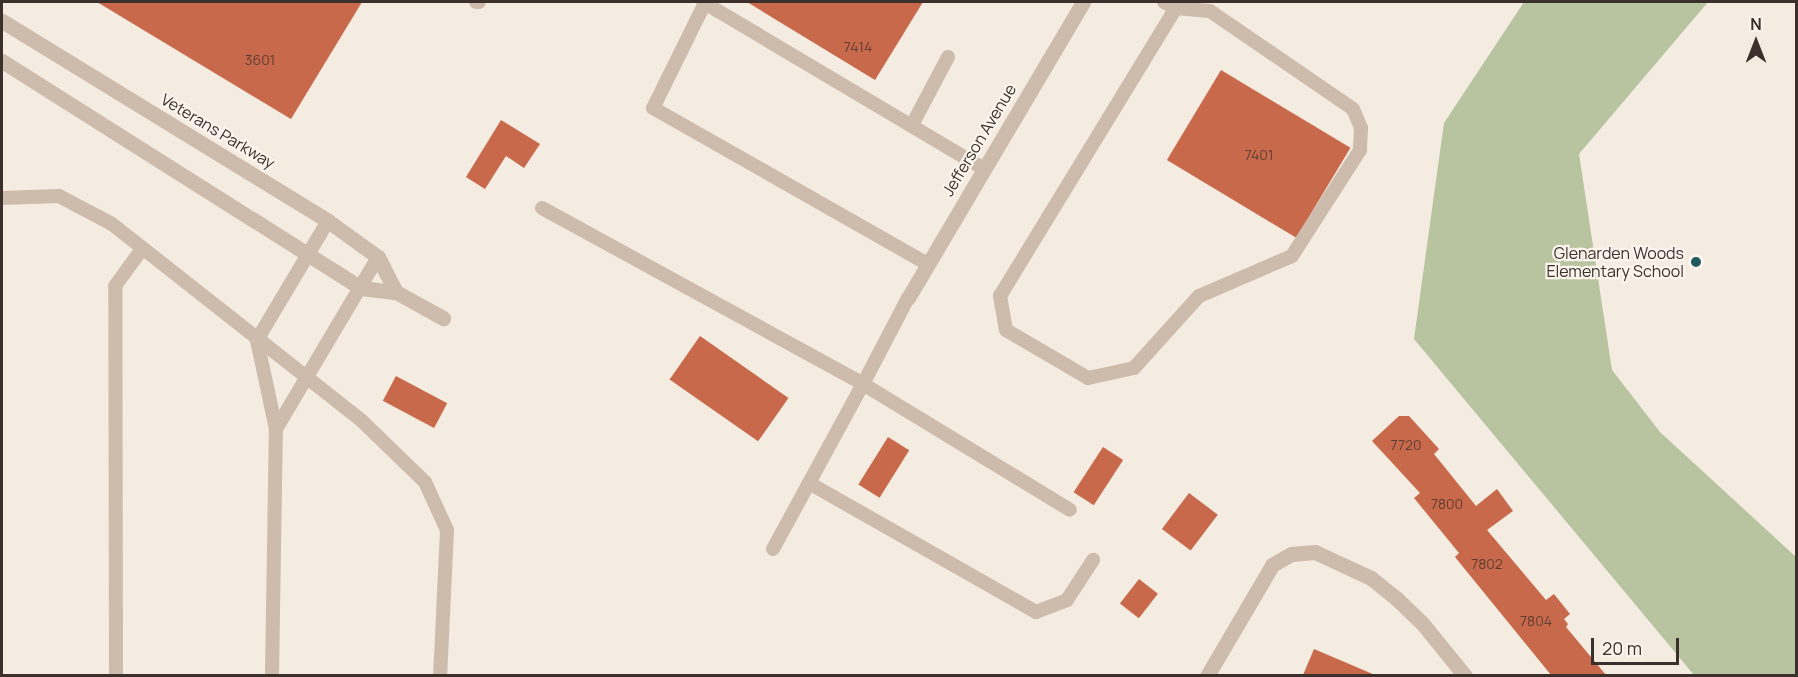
<!DOCTYPE html>
<html>
<head>
<meta charset="utf-8">
<style>
	body { margin:0 }
	#map { position:relative; width:1798px; height:677px; overflow:hidden; background:#f4ebe1; font-family:Manrope,sans-serif }
	div>[style] { position:absolute }
	.green>* { inset:0; background:#b8c4a0 }
	.building>* { inset:0; background:#c8694b; transform-origin:0 0 }
	.service>* { height:14px; margin:-7px; padding:0 7px; transform-origin:7px; border-radius:7px; background:#cdbbac }
	.minor>* { height:15px; margin:-7.5px; padding:0 7.5px; transform-origin:7.5px; border-radius:7.5px; background:#cdbbac }
	.dots>* { width:16px; height:16px; translate:-50% -50%; box-sizing:border-box; border:3px solid #fbf5ee; border-radius:50% }
	span { translate:-50% -50%; white-space:nowrap; text-align:center; line-height:1.15; -webkit-text-stroke:4.5px #fbf5ee; paint-order:stroke }
	.number-label { font-size:14px; color:#5e3e33 }
	.number-label span { -webkit-text-stroke-width:0 }
	.street-label { font-size:16px; color:#3b302b }
	.poi-label { font-size:16px; color:#3b302b }
	.right { translate:-100% -50%; text-align:right }
	.frame { position:absolute; inset:0; border:3px solid #3b302b; pointer-events:none }
	.north { position:absolute; left:1726px; top:12px; width:60px; height:60px; -webkit-text-stroke:4px #fbf5ee; paint-order:stroke; rotate:0deg; font-size:16px; font-weight:700; line-height:24px; text-align:center; color:#3b302b }
	.north::after { content:''; display:block; margin:auto; width:21px; height:27px; background:#3b302b; clip-path:polygon(50% 0,100% 100%,50% 72%,0 100%) }
	.scale { position:absolute; left:1591px; top:638px; width:88px; height:27px; box-sizing:border-box; border:3px solid #3b302b; border-top:0; padding-left:8px; font-size:18px; line-height:21px; white-space:nowrap; color:#3b302b; -webkit-text-stroke:4px #fbf5ee; paint-order:stroke }
</style>
</head>
<body>
<div id="map">
	<div class="green">
		<div style="clip-path:polygon(1524px 2px,1708px 2px,1579px 154px,1612px 370px,1660px 432px,1796px 557px,1796px 675px,1694px 675px,1414px 339px,1444px 123px)"></div>
	</div>
	<div class="building">
		<div style="clip-path:polygon(97px 2px,362px 2px,291px 119px)"></div>
		<div style="clip-path:polygon(747px 2px,923px 2px,875px 80px)"></div>
		<div style="left:1221px;top:70px;width:151px;height:105px;rotate:31deg"></div>
		<div style="clip-path:polygon(501px 120px,540px 144px,524px 168px,506px 156px,485px 189px,466px 177px)"></div>
		<div style="left:700px;top:336px;width:108px;height:53px;rotate:35deg"></div>
		<div style="left:396px;top:376px;width:58px;height:28px;rotate:28deg"></div>
		<div style="clip-path:polygon(1399px 416px,1409px 416px,1439px 449px,1434px 454px,1476px 506px,1497px 489px,1513px 511px,1487px 530px,1546px 600px,1554px 594px,1570px 614px,1564px 619px,1568px 624px,1566px 627px,1606px 675px,1551px 675px,1455px 557px,1459px 553px,1414px 498px,1420px 493px,1372px 441px)"></div>
		<div style="left:888px;top:437px;width:25px;height:56px;rotate:32deg"></div>
		<div style="left:1103px;top:447px;width:24px;height:54px;rotate:33deg"></div>
		<div style="left:1189px;top:493px;width:36px;height:45px;rotate:37deg"></div>
		<div style="left:1139px;top:579px;width:24px;height:31px;rotate:38deg"></div>
		<div style="clip-path:polygon(1314px 649px,1375px 675px,1303px 675px)"></div>
	</div>
	<div class="service">
		<div style="left:476px;top:2px;width:3px"></div>
		<div style="left:703px;top:2px;width:326px;rotate:30.7deg"></div>
		<div style="left:1164px;top:2px;width:13px;rotate:27deg"></div>
		<div style="left:1176px;top:8px;width:34px;rotate:5deg"></div>
		<div style="left:1210px;top:11px;width:173px;rotate:34.4deg"></div>
		<div style="left:1353px;top:109px;width:21px;rotate:67deg"></div>
		<div style="left:1361px;top:128px;width:22px;rotate:93deg"></div>
		<div style="left:1360px;top:150px;width:126px;rotate:122.7deg"></div>
		<div style="left:1292px;top:256px;width:101px;rotate:156.7deg"></div>
		<div style="left:1199px;top:296px;width:97px;rotate:132.1deg"></div>
		<div style="left:1134px;top:368px;width:47px;rotate:167.7deg"></div>
		<div style="left:1088px;top:378px;width:95px;rotate:-149.7deg"></div>
		<div style="left:1006px;top:330px;width:35px;rotate:-100deg"></div>
		<div style="left:1000px;top:296px;width:338px;rotate:-58.6deg"></div>
		<div style="left:705px;top:3px;width:117px;rotate:116.3deg"></div>
		<div style="left:653px;top:108px;width:316px;rotate:29.6deg"></div>
		<div style="left:912px;top:125px;width:77px;rotate:-62.1deg"></div>
		<div style="left:2px;top:198px;width:57px;rotate:-2deg"></div>
		<div style="left:59px;top:196px;width:60px;rotate:27.8deg"></div>
		<div style="left:112px;top:224px;width:318px;rotate:38.2deg"></div>
		<div style="left:362px;top:421px;width:88px;rotate:44.1deg"></div>
		<div style="left:425px;top:482px;width:53px;rotate:65.4deg"></div>
		<div style="left:447px;top:530px;width:146px;rotate:92.7deg"></div>
		<div style="left:542px;top:208px;width:366px;rotate:28.7deg"></div>
		<div style="left:863px;top:384px;width:97px;rotate:-62.4deg"></div>
		<div style="left:276px;top:429px;width:200px;rotate:-59.3deg"></div>
		<div style="left:809px;top:483px;width:261px;rotate:29.6deg"></div>
		<div style="left:1036px;top:612px;width:33px;rotate:-21deg"></div>
		<div style="left:1067px;top:600px;width:48px;rotate:-57deg"></div>
		<div style="left:773px;top:549px;width:188px;rotate:-61.4deg"></div>
		<div style="left:863px;top:384px;width:242px;rotate:31.3deg"></div>
		<div style="left:116px;top:676px;width:390px;rotate:-90.1deg"></div>
		<div style="left:115px;top:286px;width:46px;rotate:-53.9deg"></div>
		<div style="left:272px;top:676px;width:247px;rotate:-89.1deg"></div>
		<div style="left:276px;top:429px;width:91px;rotate:-102.1deg"></div>
		<div style="left:257px;top:340px;width:139px;rotate:-59.2deg"></div>
	</div>
	<div class="minor">
		<div style="left:2px;top:21px;width:382px;rotate:31.5deg"></div>
		<div style="left:328px;top:221px;width:62px;rotate:35.8deg"></div>
		<div style="left:378px;top:257px;width:39px;rotate:63deg"></div>
		<div style="left:2px;top:61px;width:425px;rotate:32.3deg"></div>
		<div style="left:361px;top:288px;width:35px;rotate:7deg"></div>
		<div style="left:396px;top:292px;width:54px;rotate:29deg"></div>
		<div style="left:908px;top:298px;width:344px;rotate:-59.4deg"></div>
		<div style="left:1207px;top:676px;width:129px;rotate:-59.6deg"></div>
		<div style="left:1272px;top:565px;width:22px;rotate:-30deg"></div>
		<div style="left:1291px;top:554px;width:24px;rotate:-5deg"></div>
		<div style="left:1315px;top:552px;width:62px;rotate:24.9deg"></div>
		<div style="left:1371px;top:578px;width:32px;rotate:39deg"></div>
		<div style="left:1396px;top:598px;width:36px;rotate:44deg"></div>
		<div style="left:1422px;top:623px;width:68px;rotate:50.9deg"></div>
	</div>
	<div class="dots">
		<div style="left:1696px;top:262px;background:#1f5a5e"></div>
	</div>
	<div class="number-label">
		<span style="left:858px;top:47px">7414</span>
		<span style="left:260px;top:60px">3601</span>
		<span style="left:1259px;top:155px">7401</span>
		<span style="left:1406px;top:445px">7720</span>
		<span style="left:1447px;top:504px">7800</span>
		<span style="left:1487px;top:564px">7802</span>
		<span style="left:1536px;top:621px">7804</span>
	</div>
	<div class="street-label">
		<span style="left:218px;top:131px;rotate:31deg">Veterans Parkway</span>
		<span style="left:979px;top:140px;rotate:-59deg">Jefferson Avenue</span>
	</div>
	<div class="poi-label">
		<span class="right" style="left:1684px;top:262px">Glenarden Woods<br>Elementary School</span>
	</div>
	<div class="frame"></div>
	<div class="north">N</div>
	<div class="scale">20 m</div>
</div>
</body>
</html>
